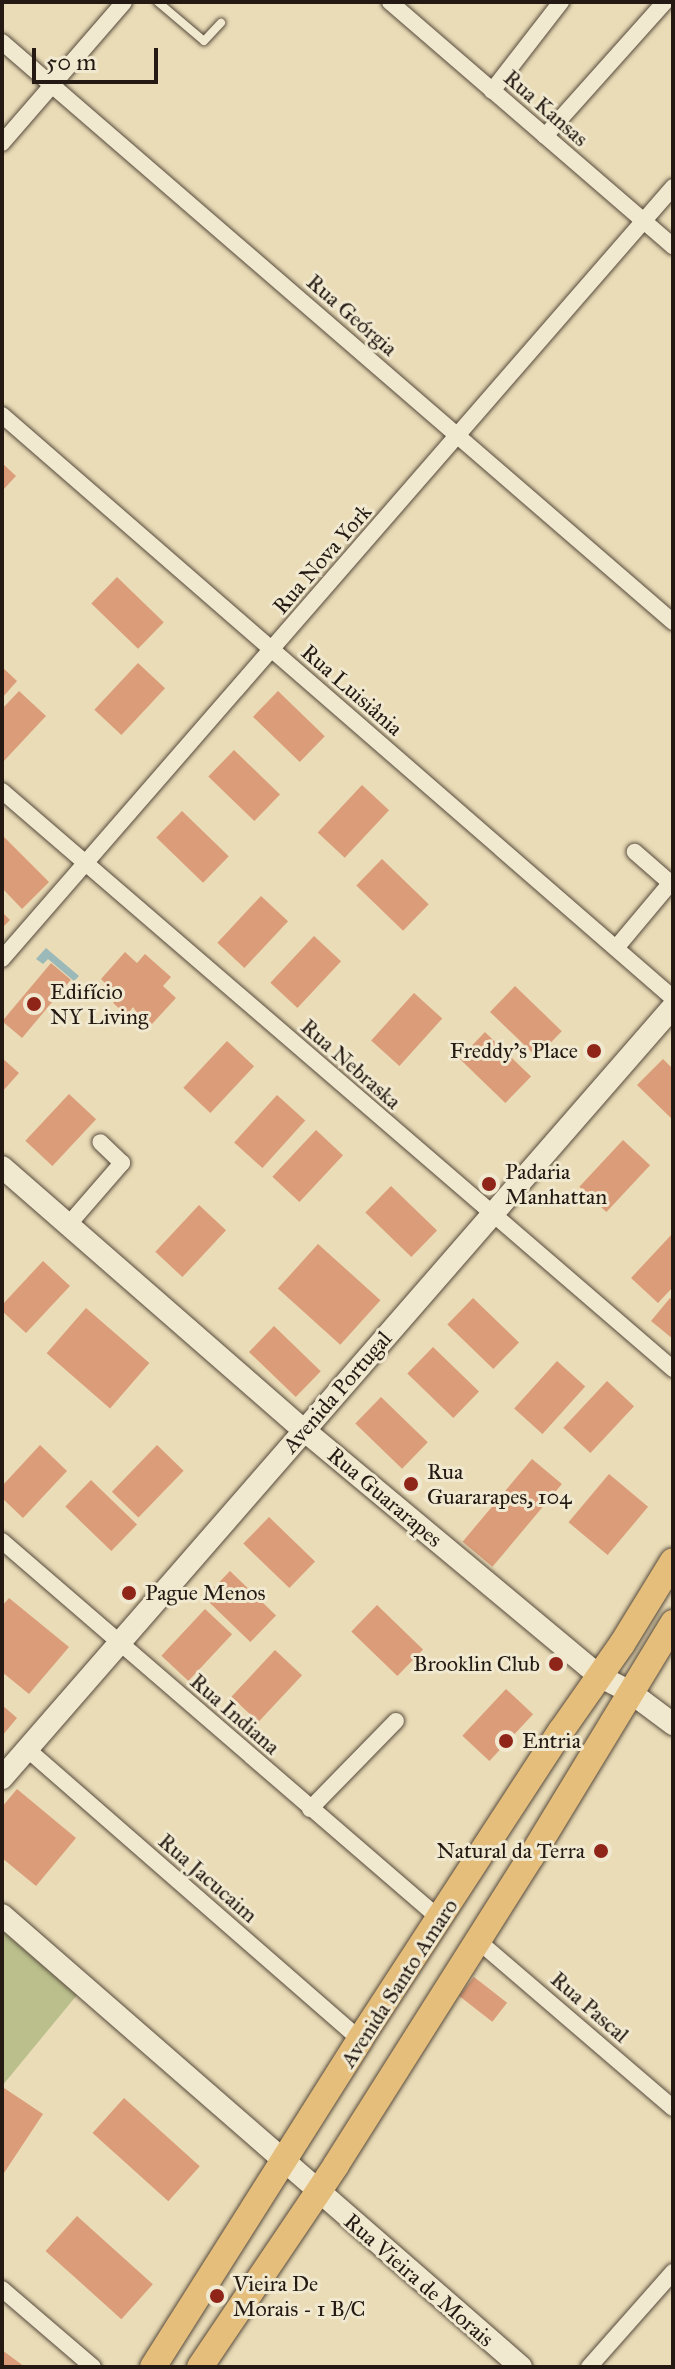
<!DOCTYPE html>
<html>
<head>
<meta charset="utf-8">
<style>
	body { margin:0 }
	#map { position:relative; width:675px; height:2369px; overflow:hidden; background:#eadcb7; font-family:"IM FELL Great Primer",serif }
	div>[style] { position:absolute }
	.green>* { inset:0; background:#babf8c }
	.water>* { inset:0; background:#9cb9b9 }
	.building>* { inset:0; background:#db9c79; transform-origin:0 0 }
	.roads { filter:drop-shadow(0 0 2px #564a3c) drop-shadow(0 0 2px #564a3c) }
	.service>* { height:8px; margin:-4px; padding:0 4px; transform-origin:4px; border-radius:4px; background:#f1e8d0 }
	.minor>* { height:16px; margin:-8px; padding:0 8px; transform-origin:8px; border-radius:8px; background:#f1e8d0 }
	.tertiary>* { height:22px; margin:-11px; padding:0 11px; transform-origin:11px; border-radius:11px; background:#f1e8d0 }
	.primary>* { height:26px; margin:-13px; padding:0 13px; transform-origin:13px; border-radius:13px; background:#e5be7c }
	.dots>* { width:22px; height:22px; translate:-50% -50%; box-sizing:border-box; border:4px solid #f1e8d0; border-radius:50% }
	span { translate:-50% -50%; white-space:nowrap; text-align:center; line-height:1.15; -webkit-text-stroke:6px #f1e8d0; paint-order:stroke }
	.street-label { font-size:22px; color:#241a13 }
	.poi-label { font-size:22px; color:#241a13 }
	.left { translate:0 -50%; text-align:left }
	.right { translate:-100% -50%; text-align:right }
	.frame { position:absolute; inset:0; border:4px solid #241a13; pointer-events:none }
	.scale { position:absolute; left:32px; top:48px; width:126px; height:36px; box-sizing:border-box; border:4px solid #241a13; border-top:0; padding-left:10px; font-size:24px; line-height:28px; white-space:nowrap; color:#241a13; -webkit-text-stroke:6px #f1e8d0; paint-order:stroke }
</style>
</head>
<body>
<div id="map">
	<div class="green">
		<div style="clip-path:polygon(2px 1931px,77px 1995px,2px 2086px)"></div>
	</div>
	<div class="water">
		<div style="clip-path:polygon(46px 948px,79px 976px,74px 981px,48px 959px,43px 964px,36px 959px)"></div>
	</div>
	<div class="building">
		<div style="clip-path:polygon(2px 463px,16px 476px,2px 491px)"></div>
		<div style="left:117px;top:577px;width:65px;height:37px;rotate:44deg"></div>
		<div style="left:138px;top:663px;width:37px;height:64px;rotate:43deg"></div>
		<div style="clip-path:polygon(2px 667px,17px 681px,2px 698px)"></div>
		<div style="clip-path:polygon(19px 691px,46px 716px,2px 763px,2px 709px)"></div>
		<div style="left:278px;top:691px;width:65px;height:36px;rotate:44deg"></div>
		<div style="left:234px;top:750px;width:64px;height:37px;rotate:44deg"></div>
		<div style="left:362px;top:785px;width:37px;height:65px;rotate:43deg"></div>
		<div style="left:182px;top:811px;width:65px;height:37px;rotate:44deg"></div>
		<div style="clip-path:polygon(2px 835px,49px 882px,22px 909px,2px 888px)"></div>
		<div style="left:382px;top:859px;width:65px;height:37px;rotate:44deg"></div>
		<div style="left:261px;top:896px;width:37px;height:64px;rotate:43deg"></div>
		<div style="clip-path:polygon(2px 912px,10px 920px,2px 928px)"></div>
		<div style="left:314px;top:936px;width:37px;height:64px;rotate:43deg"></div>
		<div style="clip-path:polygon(125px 952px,137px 963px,145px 954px,171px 977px,163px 986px,176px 998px,152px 1024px,146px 1018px,143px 1022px,133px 1007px,127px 1015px,113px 1003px,120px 996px,116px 993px,113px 996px,102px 987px,106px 984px,101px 979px)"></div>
		<div style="left:51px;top:963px;width:26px;height:76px;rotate:40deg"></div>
		<div style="left:515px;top:986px;width:65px;height:36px;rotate:44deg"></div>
		<div style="left:414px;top:993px;width:38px;height:64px;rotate:42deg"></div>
		<div style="left:485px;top:1032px;width:64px;height:37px;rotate:44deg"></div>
		<div style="left:227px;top:1041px;width:37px;height:64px;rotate:43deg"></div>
		<div style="clip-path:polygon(2px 1058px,19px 1073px,2px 1092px)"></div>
		<div style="clip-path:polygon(663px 1059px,673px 1069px,673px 1120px,637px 1085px)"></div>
		<div style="left:69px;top:1094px;width:37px;height:64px;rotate:43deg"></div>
		<div style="left:277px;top:1095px;width:38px;height:64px;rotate:42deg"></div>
		<div style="left:316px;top:1130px;width:37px;height:64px;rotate:43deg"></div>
		<div style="left:623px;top:1140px;width:37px;height:64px;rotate:43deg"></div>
		<div style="left:391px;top:1186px;width:64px;height:37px;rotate:44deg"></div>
		<div style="left:199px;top:1205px;width:37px;height:64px;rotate:43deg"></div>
		<div style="clip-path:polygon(673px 1233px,673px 1287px,658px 1303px,631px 1278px)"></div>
		<div style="left:318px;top:1244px;width:84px;height:60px;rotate:42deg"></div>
		<div style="clip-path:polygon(43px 1261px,70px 1286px,26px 1333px,2px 1311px,2px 1305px)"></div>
		<div style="left:473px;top:1298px;width:64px;height:37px;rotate:44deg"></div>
		<div style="clip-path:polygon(670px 1298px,673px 1300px,673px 1339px,651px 1321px)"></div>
		<div style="left:86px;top:1308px;width:84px;height:60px;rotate:41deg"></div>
		<div style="left:274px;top:1326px;width:65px;height:36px;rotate:44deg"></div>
		<div style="left:433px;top:1347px;width:64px;height:37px;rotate:44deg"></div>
		<div style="left:557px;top:1361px;width:38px;height:64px;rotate:42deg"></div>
		<div style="left:607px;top:1381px;width:37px;height:64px;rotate:43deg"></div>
		<div style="left:381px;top:1397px;width:65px;height:37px;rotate:44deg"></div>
		<div style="clip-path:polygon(40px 1445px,67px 1471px,23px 1518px,2px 1498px,2px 1486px)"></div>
		<div style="left:157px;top:1445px;width:37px;height:65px;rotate:44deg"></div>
		<div style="left:532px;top:1459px;width:39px;height:108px;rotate:40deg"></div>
		<div style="left:609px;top:1474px;width:51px;height:63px;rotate:40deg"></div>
		<div style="left:91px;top:1480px;width:64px;height:37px;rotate:44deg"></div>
		<div style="left:269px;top:1517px;width:64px;height:37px;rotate:44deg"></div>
		<div style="left:230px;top:1571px;width:64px;height:37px;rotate:44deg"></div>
		<div style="clip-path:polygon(9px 1598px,69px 1647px,29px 1694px,2px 1672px,2px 1606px)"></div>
		<div style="left:377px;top:1605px;width:64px;height:37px;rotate:44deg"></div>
		<div style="left:205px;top:1609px;width:37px;height:64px;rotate:43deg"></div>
		<div style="left:275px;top:1650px;width:37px;height:64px;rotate:43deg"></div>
		<div style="left:506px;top:1689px;width:37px;height:64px;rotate:43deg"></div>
		<div style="clip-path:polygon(2px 1705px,17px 1718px,2px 1736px)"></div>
		<div style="clip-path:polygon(17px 1789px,76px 1838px,36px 1886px,2px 1858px,2px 1807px)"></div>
		<div style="left:474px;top:1977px;width:42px;height:24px;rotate:38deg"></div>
		<div style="clip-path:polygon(4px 2088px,43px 2114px,2px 2176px,2px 2091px)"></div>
		<div style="left:124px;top:2098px;width:102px;height:47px;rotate:42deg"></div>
		<div style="left:77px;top:2216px;width:102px;height:47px;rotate:42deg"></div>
		<div style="clip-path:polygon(2px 2350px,25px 2367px,2px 2367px)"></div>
	</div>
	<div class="roads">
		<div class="service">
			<div style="left:158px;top:2px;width:60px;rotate:40.3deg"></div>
			<div style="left:204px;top:41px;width:25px;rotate:-47deg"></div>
		</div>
		<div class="minor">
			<div style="left:390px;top:2px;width:374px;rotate:40.8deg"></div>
			<div style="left:2px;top:42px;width:887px;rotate:40.84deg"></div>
			<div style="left:492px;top:91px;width:113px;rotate:-52.2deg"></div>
			<div style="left:545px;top:136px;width:180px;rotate:-48.2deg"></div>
			<div style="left:2px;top:143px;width:186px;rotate:-49.1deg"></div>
			<div style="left:2px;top:415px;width:889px;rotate:40.99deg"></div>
			<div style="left:2px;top:791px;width:886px;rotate:40.74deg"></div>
			<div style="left:616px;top:948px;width:81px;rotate:-50deg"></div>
			<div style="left:668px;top:886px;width:6px;rotate:-99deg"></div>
			<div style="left:667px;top:880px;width:43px;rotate:-138.8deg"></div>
			<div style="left:2px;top:959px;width:1023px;rotate:-49deg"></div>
			<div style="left:69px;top:1224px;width:81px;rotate:-49deg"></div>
			<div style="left:122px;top:1163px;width:30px;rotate:-136deg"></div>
			<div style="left:2px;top:1541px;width:579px;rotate:40.79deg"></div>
			<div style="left:27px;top:1749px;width:442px;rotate:41.1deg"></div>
			<div style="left:310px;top:1809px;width:123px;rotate:-45.7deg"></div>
			<div style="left:477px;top:1940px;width:258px;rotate:40.6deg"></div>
			<div style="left:2px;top:2289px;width:120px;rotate:40.6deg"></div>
			<div style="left:589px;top:2367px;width:127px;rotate:-48.5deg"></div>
		</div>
		<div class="tertiary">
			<div style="left:2px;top:1167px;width:400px;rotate:41.1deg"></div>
			<div style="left:304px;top:1430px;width:384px;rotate:39.8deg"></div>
			<div style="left:599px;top:1676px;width:35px;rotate:27deg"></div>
			<div style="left:630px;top:1692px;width:54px;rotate:36.7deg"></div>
			<div style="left:2px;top:1778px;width:1022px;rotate:-48.97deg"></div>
			<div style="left:2px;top:1915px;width:688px;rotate:41.05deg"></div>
		</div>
		<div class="primary">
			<div style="left:153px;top:2367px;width:388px;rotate:-57.7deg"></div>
			<div style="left:360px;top:2039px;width:368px;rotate:-56.9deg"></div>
			<div style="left:561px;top:1731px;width:106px;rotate:-55deg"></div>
			<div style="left:622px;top:1644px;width:97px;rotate:-58.4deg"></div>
			<div style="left:200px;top:2367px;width:244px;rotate:-56deg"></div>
			<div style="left:336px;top:2165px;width:365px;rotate:-57.7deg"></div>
			<div style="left:531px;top:1857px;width:274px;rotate:-58.7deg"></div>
		</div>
	</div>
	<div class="dots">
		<div style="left:34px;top:1004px;background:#8f2418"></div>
		<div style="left:594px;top:1051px;background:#8f2418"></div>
		<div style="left:489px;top:1184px;background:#8f2418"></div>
		<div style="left:411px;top:1484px;background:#8f2418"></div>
		<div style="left:129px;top:1593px;background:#8f2418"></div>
		<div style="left:556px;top:1664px;background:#8f2418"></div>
		<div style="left:506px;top:1741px;background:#8f2418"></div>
		<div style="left:601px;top:1851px;background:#8f2418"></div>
		<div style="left:217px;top:2296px;background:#8f2418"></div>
	</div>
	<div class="street-label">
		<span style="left:546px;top:108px;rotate:41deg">Rua Kansas</span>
		<span style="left:352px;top:315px;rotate:41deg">Rua Geórgia</span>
		<span style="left:322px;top:559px;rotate:-49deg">Rua Nova York</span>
		<span style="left:352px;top:690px;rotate:41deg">Rua Luisiânia</span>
		<span style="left:351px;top:1064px;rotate:41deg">Rua Nebraska</span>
		<span style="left:337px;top:1392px;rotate:-49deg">Avenida Portugal</span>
		<span style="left:385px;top:1497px;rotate:40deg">Rua Guararapes</span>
		<span style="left:235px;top:1714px;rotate:41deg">Rua Indiana</span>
		<span style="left:208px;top:1878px;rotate:41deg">Rua Jacucaim</span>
		<span style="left:399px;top:1983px;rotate:-57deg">Avenida Santo Amaro</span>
		<span style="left:590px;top:2007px;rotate:41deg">Rua Pascal</span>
		<span style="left:419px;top:2280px;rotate:41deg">Rua Vieira de Morais</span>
	</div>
	<div class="poi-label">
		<span class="left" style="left:50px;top:1004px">Edifício<br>NY Living</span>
		<span class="right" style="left:578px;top:1051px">Freddy's Place</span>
		<span class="left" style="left:505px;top:1184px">Padaria<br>Manhattan</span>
		<span class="left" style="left:427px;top:1484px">Rua<br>Guararapes, 104</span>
		<span class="left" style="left:145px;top:1593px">Pague Menos</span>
		<span class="right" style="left:540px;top:1664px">Brooklin Club</span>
		<span class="left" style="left:522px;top:1741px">Entria</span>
		<span class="right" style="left:585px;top:1851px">Natural da Terra</span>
		<span class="left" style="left:233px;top:2296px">Vieira De<br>Morais - 1 B/C</span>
	</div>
	<div class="frame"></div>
	<div class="scale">50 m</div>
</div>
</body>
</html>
